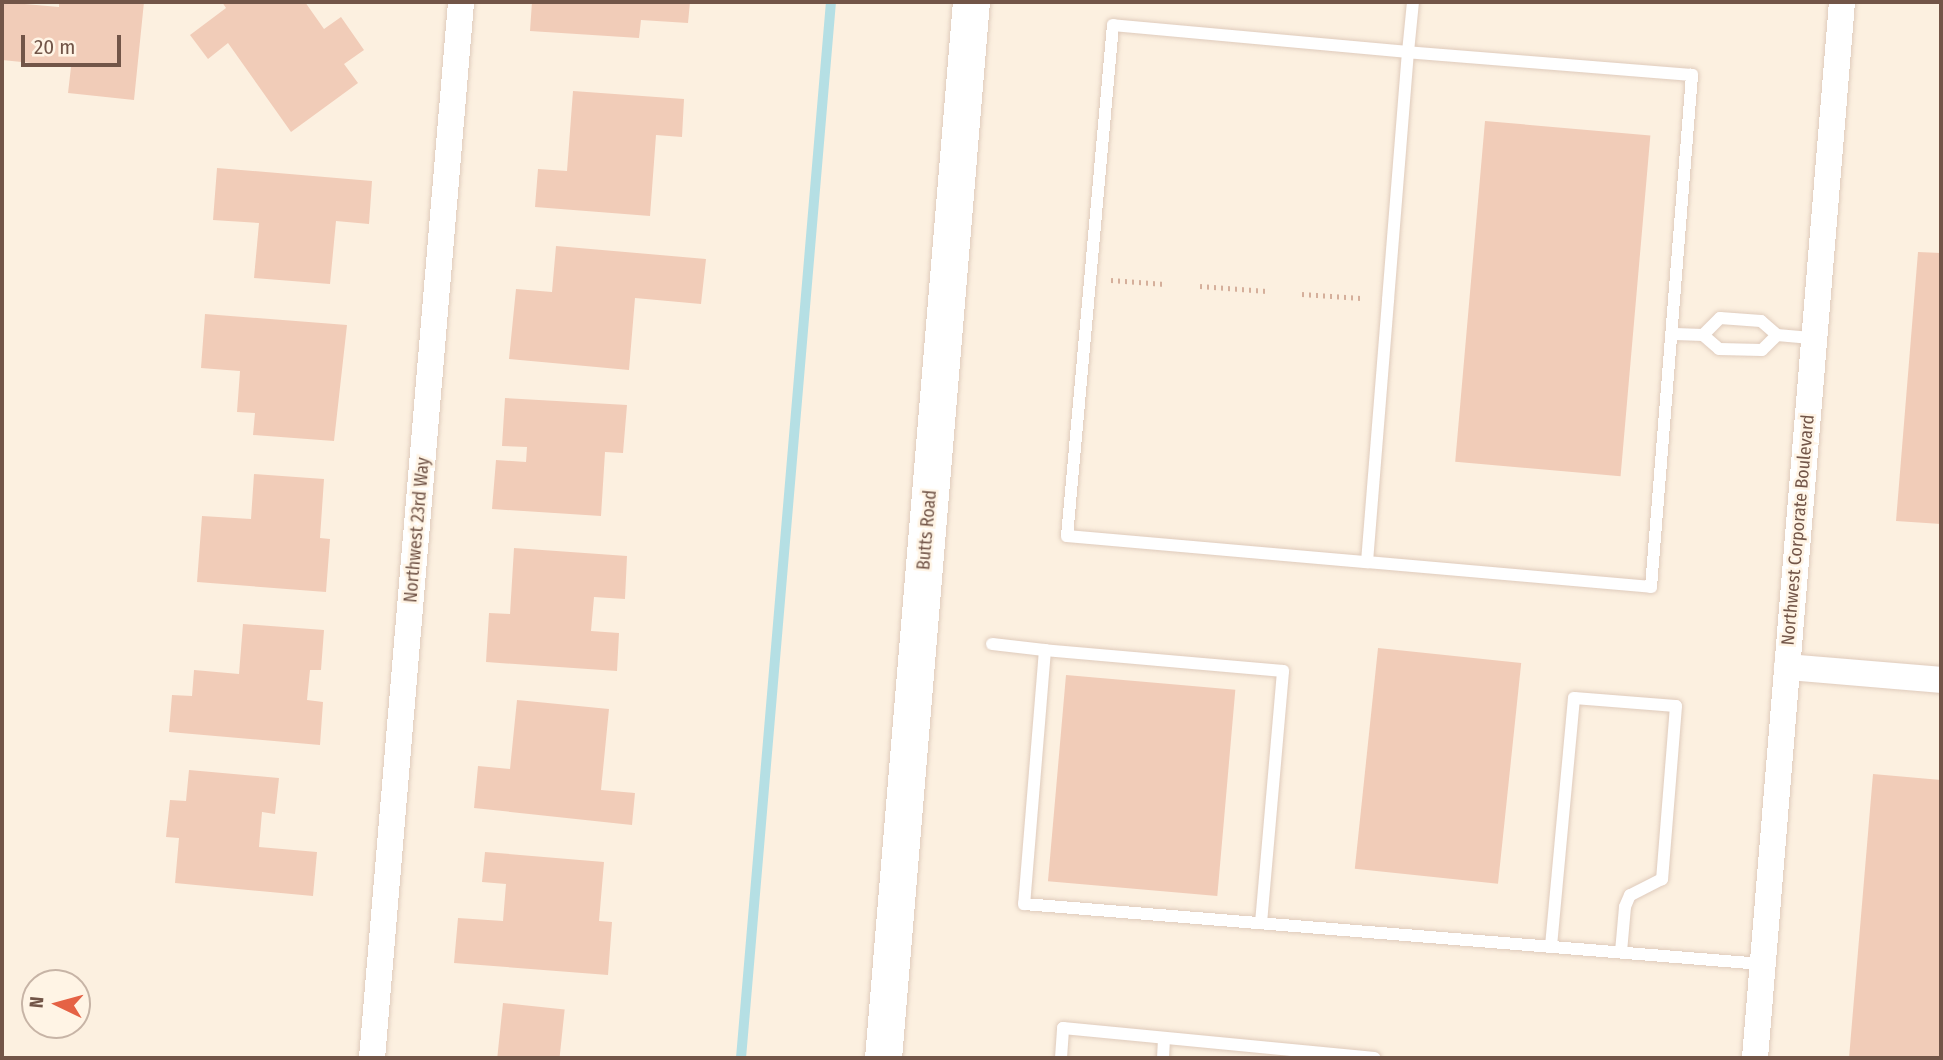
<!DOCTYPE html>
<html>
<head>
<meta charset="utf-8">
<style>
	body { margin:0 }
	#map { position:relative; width:1943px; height:1060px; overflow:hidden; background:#fcf0e0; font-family:"Fira Sans Condensed",sans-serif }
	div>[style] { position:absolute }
	.stream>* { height:10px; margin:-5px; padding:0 5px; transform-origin:5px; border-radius:5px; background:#b5dfe4 }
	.building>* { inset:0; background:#f1ccb8; transform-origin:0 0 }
	.path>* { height:4.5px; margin-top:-2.25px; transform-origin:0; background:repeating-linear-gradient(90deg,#d5af9b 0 2px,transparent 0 7px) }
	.roads { filter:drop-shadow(0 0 2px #dfcbbc) drop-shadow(0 0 2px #dfcbbc) }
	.lane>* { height:12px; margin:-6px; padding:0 6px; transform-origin:6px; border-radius:6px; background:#fff }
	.street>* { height:26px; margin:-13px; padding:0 13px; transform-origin:13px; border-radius:13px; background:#fff }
	.secondary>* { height:37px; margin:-18.5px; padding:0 18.5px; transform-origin:18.5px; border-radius:18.5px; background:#fff }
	span { translate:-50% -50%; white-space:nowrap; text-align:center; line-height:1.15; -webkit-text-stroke:5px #fff4e5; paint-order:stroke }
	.street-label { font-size:18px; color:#725548 }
	.frame { position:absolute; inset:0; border:4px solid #725548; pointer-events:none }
	.north { position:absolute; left:21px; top:969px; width:70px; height:70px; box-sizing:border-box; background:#fff4e5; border:2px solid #c7b4a6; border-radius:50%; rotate:275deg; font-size:19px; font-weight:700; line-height:28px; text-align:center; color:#725548 }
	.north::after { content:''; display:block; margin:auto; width:24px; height:32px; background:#e56245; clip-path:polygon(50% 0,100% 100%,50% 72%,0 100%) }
	.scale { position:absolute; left:21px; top:35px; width:100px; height:32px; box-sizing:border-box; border:4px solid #725548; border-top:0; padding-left:9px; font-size:21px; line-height:24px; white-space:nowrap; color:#725548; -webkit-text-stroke:5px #fff4e5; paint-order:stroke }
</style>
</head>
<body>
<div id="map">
	<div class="stream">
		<div style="left:741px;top:1058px;width:1060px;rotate:-85.13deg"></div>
	</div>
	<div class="building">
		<div style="clip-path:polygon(2px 2px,59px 7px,59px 2px,144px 2px,134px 100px,68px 93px,71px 67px,2px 60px)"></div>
		<div style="clip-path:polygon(222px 2px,305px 2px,324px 29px,341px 17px,364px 50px,344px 64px,358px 83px,291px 132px,228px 43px,208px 59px,190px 35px,226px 8px)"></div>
		<div style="clip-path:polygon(532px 2px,690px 2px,688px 23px,641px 20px,639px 38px,530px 31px)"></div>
		<div style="clip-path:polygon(573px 91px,684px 99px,682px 137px,656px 135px,650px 216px,535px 207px,538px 169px,567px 171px)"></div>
		<div style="left:1485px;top:121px;width:166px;height:342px;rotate:5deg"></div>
		<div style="clip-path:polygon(217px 168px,372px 181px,369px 224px,336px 221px,330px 284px,254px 278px,259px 223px,213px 220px)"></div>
		<div style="clip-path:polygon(556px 246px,706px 259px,701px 304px,635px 298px,629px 370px,509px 359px,516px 289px,552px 292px)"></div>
		<div style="clip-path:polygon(1918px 252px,1941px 253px,1941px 524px,1896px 521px)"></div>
		<div style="clip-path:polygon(205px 314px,347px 325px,334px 441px,253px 435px,255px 413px,237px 412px,240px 371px,201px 368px)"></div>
		<div style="clip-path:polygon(505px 398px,627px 405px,623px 453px,605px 452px,601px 516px,492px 509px,496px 460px,526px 462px,527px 447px,502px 446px)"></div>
		<div style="clip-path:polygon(254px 474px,324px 479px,320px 538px,330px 539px,326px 592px,197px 582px,202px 516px,251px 519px)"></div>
		<div style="clip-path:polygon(514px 548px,627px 556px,625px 599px,594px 597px,591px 631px,619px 633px,617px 671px,486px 662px,489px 613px,510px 614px)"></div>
		<div style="clip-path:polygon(243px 624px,324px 630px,321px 670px,310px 670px,307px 700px,323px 702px,320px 745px,169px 732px,172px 695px,192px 696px,194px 670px,239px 674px)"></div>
		<div style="left:1378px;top:648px;width:144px;height:222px;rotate:6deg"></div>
		<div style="left:1066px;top:675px;width:170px;height:207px;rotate:5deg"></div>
		<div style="clip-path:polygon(517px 700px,609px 709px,601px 790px,635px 793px,632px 825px,474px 808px,478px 766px,510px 769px)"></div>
		<div style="clip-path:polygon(189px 770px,279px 778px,275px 814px,262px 812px,259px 847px,317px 852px,313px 896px,175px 883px,179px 838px,166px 837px,170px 800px,186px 801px)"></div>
		<div style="clip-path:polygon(1873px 774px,1941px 780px,1941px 1058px,1849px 1058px)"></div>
		<div style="clip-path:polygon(485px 852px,604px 862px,599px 921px,612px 922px,608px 975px,454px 963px,458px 918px,503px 921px,506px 884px,482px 882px)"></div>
		<div style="left:503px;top:1003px;width:62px;height:55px;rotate:6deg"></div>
	</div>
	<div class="path">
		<div style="left:1111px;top:280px;width:54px;rotate:4.2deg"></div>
		<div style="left:1200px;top:286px;width:67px;rotate:4.3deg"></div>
		<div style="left:1302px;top:294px;width:59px;rotate:3.9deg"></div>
	</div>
	<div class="roads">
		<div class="lane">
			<div style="left:1675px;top:334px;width:28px;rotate:2deg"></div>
			<div style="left:1703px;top:335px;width:21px;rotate:41deg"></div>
			<div style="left:1719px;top:349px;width:43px;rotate:1.3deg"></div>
			<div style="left:1762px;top:350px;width:21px;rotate:-45deg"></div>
			<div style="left:1703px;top:335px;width:24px;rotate:-45deg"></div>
			<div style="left:1720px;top:318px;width:41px;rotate:4.2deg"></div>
			<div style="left:1761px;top:321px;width:21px;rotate:41deg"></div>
			<div style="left:1777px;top:335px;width:37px;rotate:5deg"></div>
			<div style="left:1367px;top:562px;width:285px;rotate:5deg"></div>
			<div style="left:1651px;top:587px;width:514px;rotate:-85.42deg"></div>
			<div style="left:1692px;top:75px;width:285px;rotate:-175.4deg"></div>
			<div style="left:1408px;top:52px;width:296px;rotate:-174.8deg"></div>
			<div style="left:1113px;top:25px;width:513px;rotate:95.14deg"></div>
			<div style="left:1067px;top:536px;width:301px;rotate:5deg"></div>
			<div style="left:1367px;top:562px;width:263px;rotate:-85.4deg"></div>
			<div style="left:1388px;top:300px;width:249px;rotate:-85.4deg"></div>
			<div style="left:1408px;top:52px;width:50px;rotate:-84.3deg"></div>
			<div style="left:992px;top:644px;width:53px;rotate:6.5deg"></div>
			<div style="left:1261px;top:923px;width:253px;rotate:-85deg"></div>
			<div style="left:1283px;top:671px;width:239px;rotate:-175deg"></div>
			<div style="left:1045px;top:650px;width:255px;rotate:94.7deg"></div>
			<div style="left:1024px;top:904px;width:740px;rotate:4.65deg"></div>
			<div style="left:1551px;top:946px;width:249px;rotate:-84.7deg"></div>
			<div style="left:1574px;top:698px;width:102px;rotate:4.5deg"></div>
			<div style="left:1676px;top:706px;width:174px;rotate:94.6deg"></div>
			<div style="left:1662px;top:879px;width:36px;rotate:153deg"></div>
			<div style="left:1630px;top:895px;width:13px;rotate:113deg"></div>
			<div style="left:1625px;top:907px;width:45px;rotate:95.1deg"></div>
			<div style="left:1061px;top:1058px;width:30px;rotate:-86deg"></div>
			<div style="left:1063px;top:1028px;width:313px;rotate:5.5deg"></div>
			<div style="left:1163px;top:1058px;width:20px;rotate:-87deg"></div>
		</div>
		<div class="street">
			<div style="left:1787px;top:667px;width:155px;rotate:4.8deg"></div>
			<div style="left:372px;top:1058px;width:1060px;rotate:-85.18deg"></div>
			<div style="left:1755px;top:1058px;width:1060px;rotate:-85.29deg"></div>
		</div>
		<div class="secondary">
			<div style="left:883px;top:1058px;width:1060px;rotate:-85.24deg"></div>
		</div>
	</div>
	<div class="street-label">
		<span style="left:417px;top:530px;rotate:-85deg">Northwest 23rd Way</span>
		<span style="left:927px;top:530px;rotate:-85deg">Butts Road</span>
		<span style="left:1798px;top:530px;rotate:-85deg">Northwest Corporate Boulevard</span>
	</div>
	<div class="frame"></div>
	<div class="north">N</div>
	<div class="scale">20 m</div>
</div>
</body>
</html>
